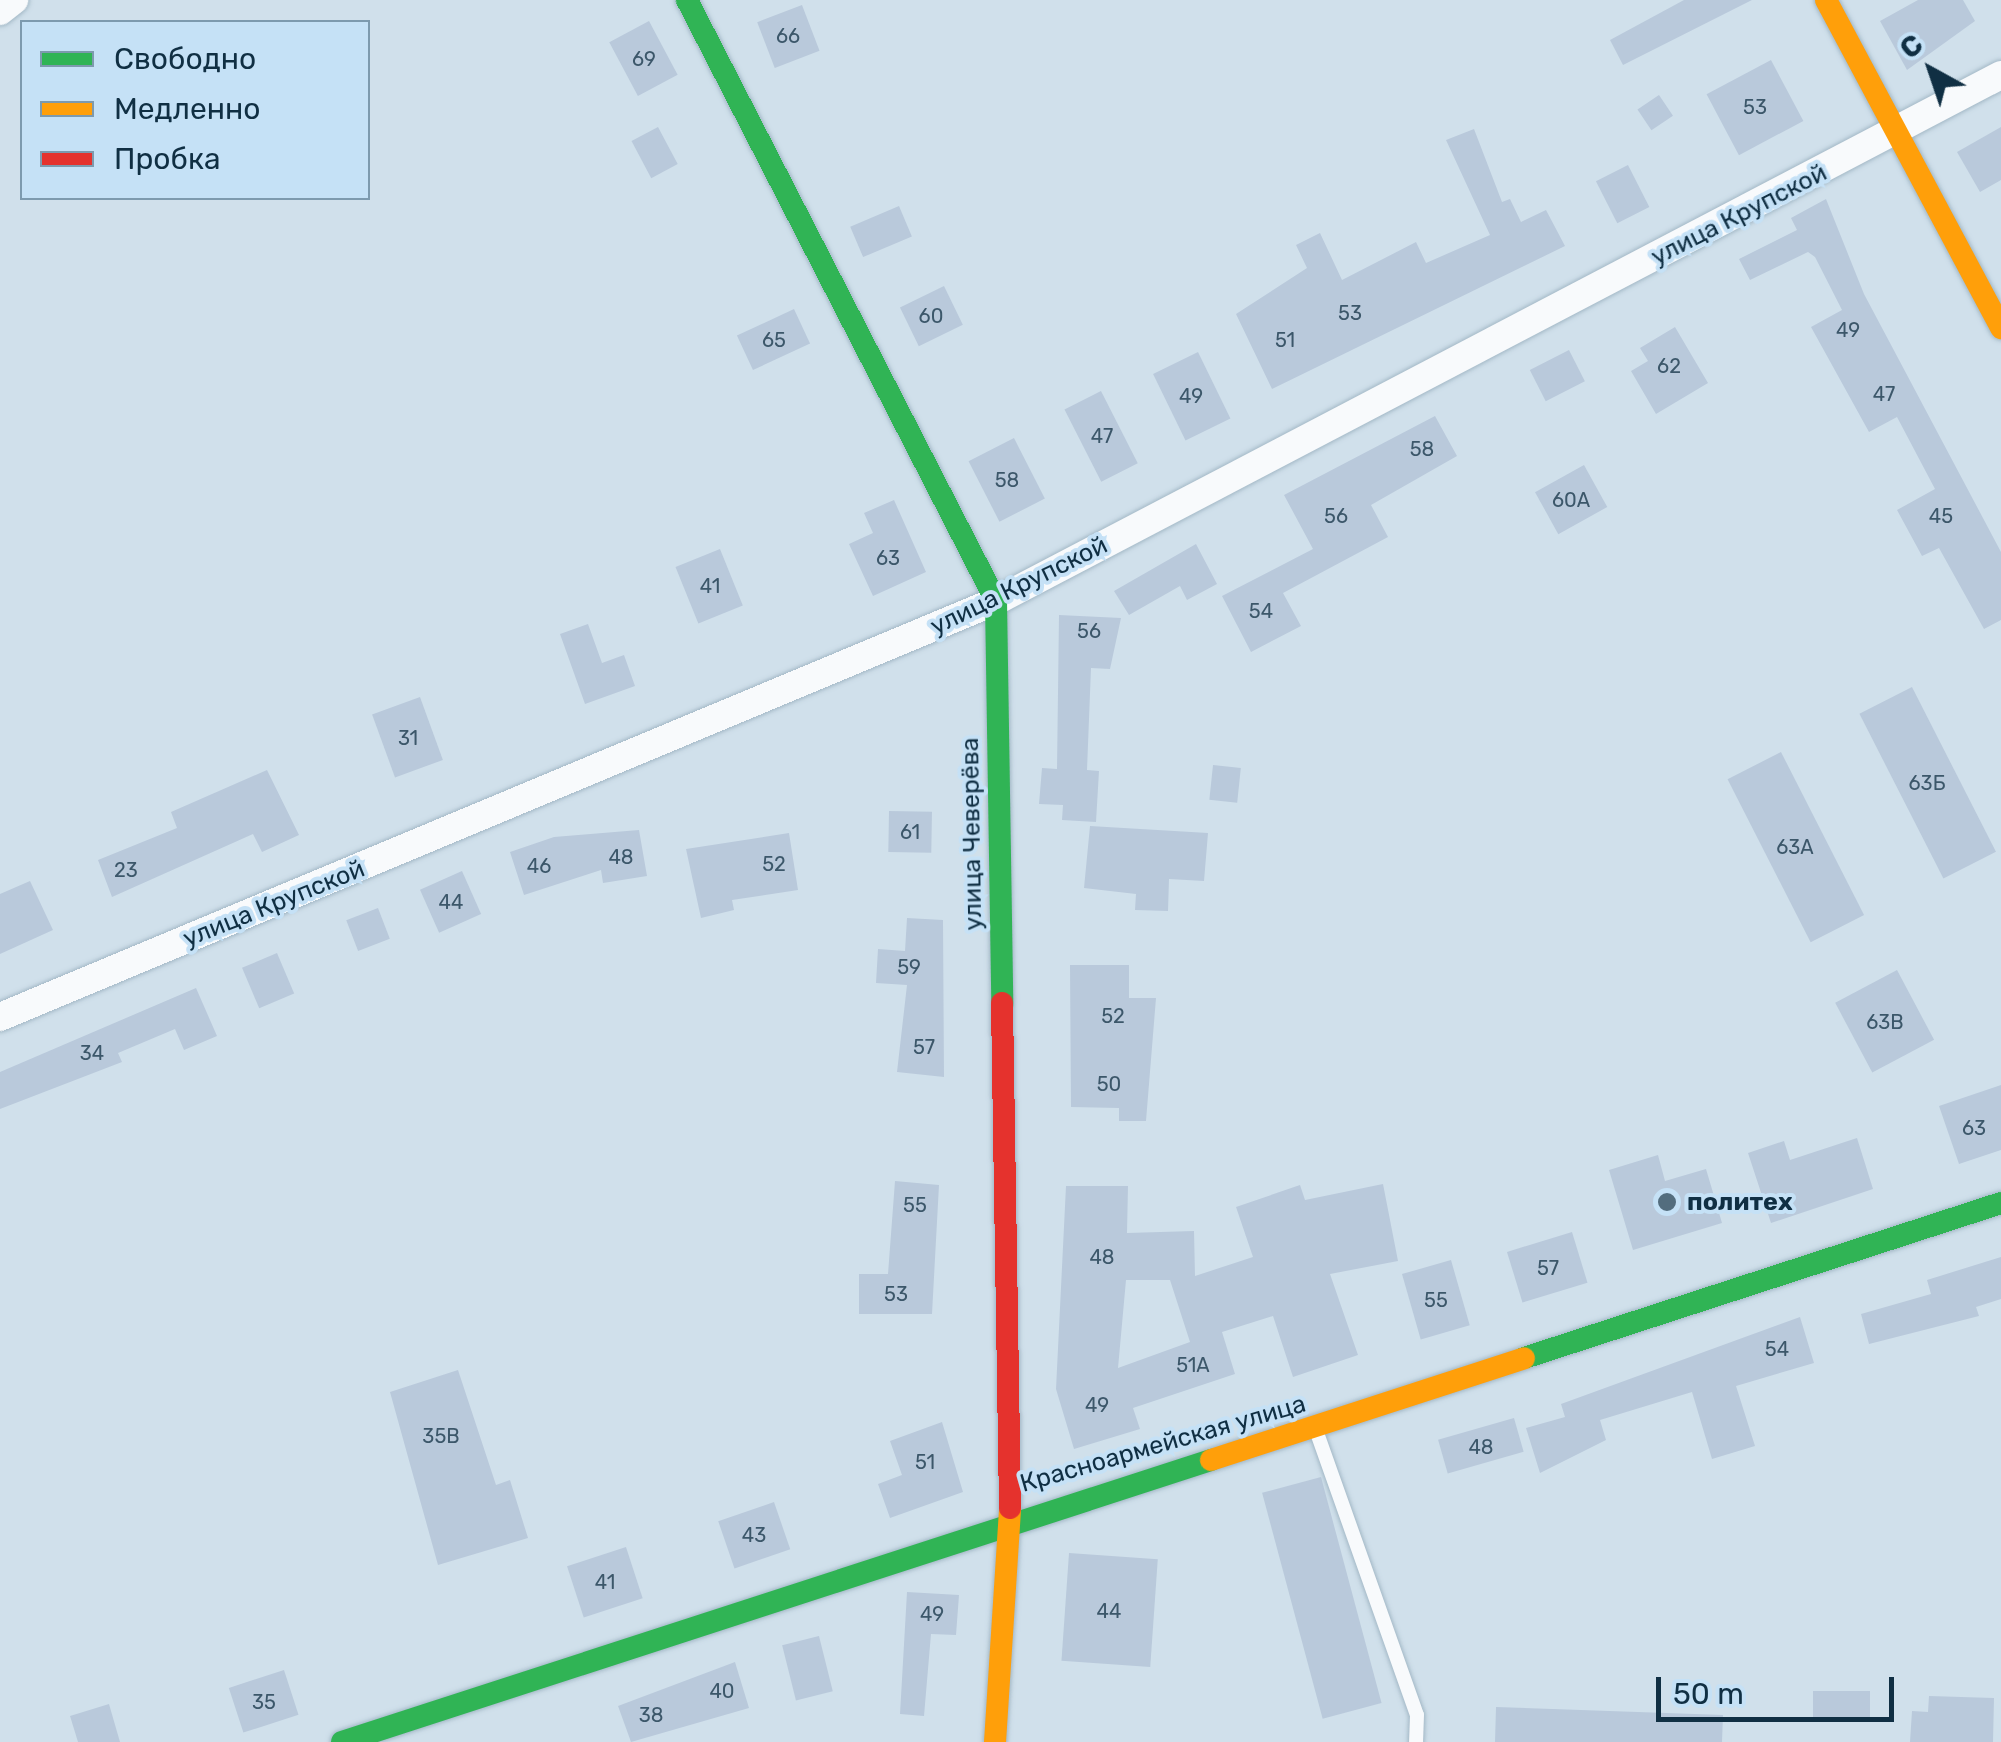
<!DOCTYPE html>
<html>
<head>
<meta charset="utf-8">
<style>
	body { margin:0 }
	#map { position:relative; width:2001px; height:1742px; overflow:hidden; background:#d0e0eb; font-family:Rubik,sans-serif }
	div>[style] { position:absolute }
	.building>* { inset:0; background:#b9c9db; transform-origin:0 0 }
	.roads { filter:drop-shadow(0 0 2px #a3b8c6) drop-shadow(0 0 2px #a3b8c6) }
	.lane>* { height:14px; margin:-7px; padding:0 7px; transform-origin:7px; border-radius:7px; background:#f8fafc }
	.street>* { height:28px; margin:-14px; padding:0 14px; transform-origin:14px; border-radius:14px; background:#f8fafc }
	.fast>* { height:22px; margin:-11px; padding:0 11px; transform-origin:11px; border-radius:11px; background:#30b455 }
	.slow>* { height:22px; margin:-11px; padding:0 11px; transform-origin:11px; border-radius:11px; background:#ff9f0a }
	.jam>* { height:22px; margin:-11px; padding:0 11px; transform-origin:11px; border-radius:11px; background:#e5322d }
	.dots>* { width:28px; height:28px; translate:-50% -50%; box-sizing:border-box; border:5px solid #c5e1f6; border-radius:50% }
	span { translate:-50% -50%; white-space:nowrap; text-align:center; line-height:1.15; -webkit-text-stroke:8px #c5e1f6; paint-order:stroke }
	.number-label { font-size:20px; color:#3c576a }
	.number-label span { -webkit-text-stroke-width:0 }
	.street-label { font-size:25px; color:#102f43 }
	.poi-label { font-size:25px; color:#102f43; font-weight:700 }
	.left { translate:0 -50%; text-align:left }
	.legend { position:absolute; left:20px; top:20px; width:350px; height:180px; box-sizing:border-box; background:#c5e1f6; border:2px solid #7d9aae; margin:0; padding:12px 18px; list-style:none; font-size:30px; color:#102f43 }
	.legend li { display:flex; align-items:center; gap:20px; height:50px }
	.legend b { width:50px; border:2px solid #7d9aae }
	.north { position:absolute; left:1881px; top:20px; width:100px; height:100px; -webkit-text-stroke:8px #c5e1f6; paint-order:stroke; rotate:320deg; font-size:28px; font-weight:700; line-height:40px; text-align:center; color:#102f43 }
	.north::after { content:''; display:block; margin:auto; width:35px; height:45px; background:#102f43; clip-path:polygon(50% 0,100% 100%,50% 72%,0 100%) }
	.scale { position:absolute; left:1656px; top:1677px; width:238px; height:45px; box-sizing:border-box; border:5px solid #102f43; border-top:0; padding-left:12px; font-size:30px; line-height:35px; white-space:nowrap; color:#102f43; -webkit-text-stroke:8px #c5e1f6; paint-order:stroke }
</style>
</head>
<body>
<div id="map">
	<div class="building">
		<div style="clip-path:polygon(1684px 0,1752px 0,1623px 65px,1610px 40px)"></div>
		<div style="clip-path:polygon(1918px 0,1963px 0,1975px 21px,1907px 70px,1880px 21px)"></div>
		<div style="left:802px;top:5px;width:49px;height:48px;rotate:69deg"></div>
		<div style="left:649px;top:21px;width:61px;height:45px;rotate:62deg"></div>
		<div style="left:1771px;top:60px;width:69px;height:73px;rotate:62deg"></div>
		<div style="left:1659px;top:95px;width:25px;height:26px;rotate:56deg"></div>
		<div style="left:658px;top:127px;width:42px;height:30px;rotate:62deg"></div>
		<div style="clip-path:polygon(2001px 127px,2001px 180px,1980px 192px,1957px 152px)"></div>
		<div style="clip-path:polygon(1474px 129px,1502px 202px,1510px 199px,1521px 222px,1546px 210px,1565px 246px,1272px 389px,1236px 314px,1307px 268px,1296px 245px,1320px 233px,1342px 280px,1416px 242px,1426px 263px,1490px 235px,1446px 140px)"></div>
		<div style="left:1628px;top:165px;width:47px;height:36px;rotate:63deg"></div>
		<div style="clip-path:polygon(1826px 199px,1864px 294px,2001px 552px,2001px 620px,1984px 629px,1939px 548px,1922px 556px,1897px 510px,1935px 489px,1897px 417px,1869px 432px,1811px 327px,1842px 310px,1815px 257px,1808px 252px,1750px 280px,1739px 259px,1797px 230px,1791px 218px)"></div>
		<div style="left:899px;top:206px;width:33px;height:53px;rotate:67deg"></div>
		<div style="left:944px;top:286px;width:43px;height:49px;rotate:64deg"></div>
		<div style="left:794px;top:309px;width:38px;height:63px;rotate:65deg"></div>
		<div style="clip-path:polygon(1675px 327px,1708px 383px,1656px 414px,1631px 371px,1648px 361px,1640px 348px)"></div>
		<div style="left:1569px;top:350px;width:35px;height:44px;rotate:63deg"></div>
		<div style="left:1198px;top:352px;width:74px;height:50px;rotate:64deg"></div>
		<div style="left:1101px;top:391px;width:81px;height:41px;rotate:63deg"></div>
		<div style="clip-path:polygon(1435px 416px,1457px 456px,1371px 505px,1388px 537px,1283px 593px,1301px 626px,1251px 652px,1222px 596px,1313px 549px,1284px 495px)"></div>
		<div style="left:1014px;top:438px;width:68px;height:51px;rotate:63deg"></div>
		<div style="left:1584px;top:465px;width:48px;height:56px;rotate:61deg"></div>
		<div style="clip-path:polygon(894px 500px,926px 572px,873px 596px,849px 544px,873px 533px,864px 513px)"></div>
		<div style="clip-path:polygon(1196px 544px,1217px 584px,1187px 600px,1180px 586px,1129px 615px,1114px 591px)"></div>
		<div style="left:720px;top:549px;width:61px;height:48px;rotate:68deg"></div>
		<div style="clip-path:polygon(1059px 615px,1121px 618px,1110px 669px,1091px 668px,1087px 770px,1099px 771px,1096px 822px,1062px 820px,1063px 805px,1039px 804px,1042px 768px,1057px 769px)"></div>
		<div style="clip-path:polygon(588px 624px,602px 663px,624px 655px,635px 686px,585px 704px,560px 634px)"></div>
		<div style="left:1912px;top:687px;width:185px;height:59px;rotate:63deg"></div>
		<div style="left:420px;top:697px;width:67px;height:51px;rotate:70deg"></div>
		<div style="left:1781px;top:752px;width:183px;height:60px;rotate:63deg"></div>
		<div style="left:1213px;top:765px;width:28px;height:35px;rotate:6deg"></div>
		<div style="clip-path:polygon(267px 770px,299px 835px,262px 852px,253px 834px,112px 897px,98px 860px,177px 828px,171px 812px)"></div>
		<div style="left:889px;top:811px;width:43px;height:41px;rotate:1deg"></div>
		<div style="clip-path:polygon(1090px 826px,1208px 833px,1204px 881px,1169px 879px,1168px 911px,1135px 910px,1136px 894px,1084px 888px)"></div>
		<div style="clip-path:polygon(639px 830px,647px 876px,603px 883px,601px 870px,524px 895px,510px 852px,554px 837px)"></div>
		<div style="clip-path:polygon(789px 833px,798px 890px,732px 900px,734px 910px,701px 918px,686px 849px)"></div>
		<div style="left:462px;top:871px;width:47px;height:46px;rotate:66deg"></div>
		<div style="clip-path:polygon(30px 881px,53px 930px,0 954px,0 894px)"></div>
		<div style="left:378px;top:908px;width:33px;height:34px;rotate:69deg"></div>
		<div style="clip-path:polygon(907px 918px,943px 920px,944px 1077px,897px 1072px,907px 985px,876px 983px,878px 949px,905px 951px)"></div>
		<div style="left:277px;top:953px;width:44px;height:38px;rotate:67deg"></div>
		<div style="clip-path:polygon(1070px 965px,1129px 965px,1129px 998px,1156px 998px,1146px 1121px,1119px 1121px,1119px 1108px,1071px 1107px)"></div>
		<div style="left:1897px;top:970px;width:79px;height:70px;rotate:62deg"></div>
		<div style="clip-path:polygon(196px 988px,217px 1036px,184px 1050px,175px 1029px,118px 1053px,122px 1062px,0 1109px,0 1072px)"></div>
		<div style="clip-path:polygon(2001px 1085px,2001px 1150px,1959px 1164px,1939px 1106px)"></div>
		<div style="clip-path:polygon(1857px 1138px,1873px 1189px,1771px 1223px,1748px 1153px,1784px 1141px,1790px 1160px)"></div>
		<div style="clip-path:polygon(1658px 1155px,1665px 1181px,1706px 1169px,1722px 1223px,1633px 1250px,1609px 1170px)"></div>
		<div style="clip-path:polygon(895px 1181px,939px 1185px,932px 1314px,859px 1314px,859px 1274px,888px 1274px)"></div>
		<div style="clip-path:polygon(evenodd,1383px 1184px,1398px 1261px,1330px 1274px,1358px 1355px,1293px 1377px,1273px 1316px,1222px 1332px,1235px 1374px,1133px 1408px,1140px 1429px,1074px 1449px,1056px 1389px,1066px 1186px,1128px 1186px,1127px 1233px,1194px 1231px,1195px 1276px,1253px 1257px,1236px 1207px,1300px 1185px,1305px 1200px,1383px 1184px,1126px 1280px,1170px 1280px,1190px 1342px,1118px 1368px,1126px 1280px)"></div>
		<div style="left:1572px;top:1232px;width:53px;height:68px;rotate:73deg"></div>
		<div style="clip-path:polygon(2001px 1257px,2001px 1299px,1976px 1307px,1979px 1316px,1869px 1344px,1861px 1314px,1931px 1294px,1927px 1280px)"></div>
		<div style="left:1451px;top:1260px;width:68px;height:51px;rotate:74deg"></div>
		<div style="clip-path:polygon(1800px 1317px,1814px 1363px,1736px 1386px,1755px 1446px,1712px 1459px,1692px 1392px,1600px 1420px,1606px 1440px,1540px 1473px,1526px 1428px,1565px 1417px,1561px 1404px)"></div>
		<div style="clip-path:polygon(458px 1370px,496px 1485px,510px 1480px,528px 1538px,438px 1565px,390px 1392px)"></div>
		<div style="left:1514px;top:1418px;width:35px;height:79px;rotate:74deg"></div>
		<div style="clip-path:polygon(942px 1422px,963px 1492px,890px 1518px,878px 1484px,902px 1475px,890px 1441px)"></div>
		<div style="left:1321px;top:1477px;width:234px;height:61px;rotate:75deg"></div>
		<div style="left:774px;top:1502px;width:50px;height:59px;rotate:71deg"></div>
		<div style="left:626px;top:1547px;width:54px;height:62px;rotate:72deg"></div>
		<div style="left:1069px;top:1553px;width:89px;height:108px;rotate:4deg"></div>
		<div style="clip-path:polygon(907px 1592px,959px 1595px,956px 1635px,931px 1634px,924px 1716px,900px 1714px)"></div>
		<div style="left:819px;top:1636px;width:57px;height:38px;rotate:76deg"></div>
		<div style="clip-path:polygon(735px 1662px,749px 1708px,631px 1742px,618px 1706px)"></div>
		<div style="left:284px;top:1670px;width:47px;height:58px;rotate:72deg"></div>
		<div style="left:1870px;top:1691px;width:31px;height:57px;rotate:90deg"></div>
		<div style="clip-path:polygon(1929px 1696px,1994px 1698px,1993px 1742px,1910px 1742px,1912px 1711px,1928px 1712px)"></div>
		<div style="clip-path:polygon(109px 1704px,120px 1742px,78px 1742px,70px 1716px)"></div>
		<div style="clip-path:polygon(1496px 1707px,1723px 1715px,1722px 1742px,1495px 1742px)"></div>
	</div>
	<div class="roads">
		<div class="lane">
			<div style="left:1316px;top:1430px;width:302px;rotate:70.5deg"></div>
			<div style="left:1417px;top:1715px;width:27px;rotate:92deg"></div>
		</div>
		<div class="street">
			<div style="left:0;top:11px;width:18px;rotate:-38deg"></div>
			<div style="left:0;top:1017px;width:1079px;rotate:-22.67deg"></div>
			<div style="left:996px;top:601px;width:1134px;rotate:-27.63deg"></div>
		</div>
		<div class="fast">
			<div style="left:687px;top:0;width:676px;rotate:62.79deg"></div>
			<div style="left:996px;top:601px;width:402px;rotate:89.1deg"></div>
			<div style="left:1524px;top:1358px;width:502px;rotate:-18deg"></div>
			<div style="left:342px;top:1742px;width:914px;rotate:-17.98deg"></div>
		</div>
		<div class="slow">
			<div style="left:1826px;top:0;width:372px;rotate:61.9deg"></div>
			<div style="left:1211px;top:1460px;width:329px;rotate:-18deg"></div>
			<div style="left:995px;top:1742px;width:234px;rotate:-86.3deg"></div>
		</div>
		<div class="jam">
			<div style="left:1002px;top:1003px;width:505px;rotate:89.09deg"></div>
		</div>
	</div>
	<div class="dots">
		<div style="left:1667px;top:1202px;background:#536d7e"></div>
	</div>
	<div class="number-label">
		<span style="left:788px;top:36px">66</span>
		<span style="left:644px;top:59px">69</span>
		<span style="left:1755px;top:107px">53</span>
		<span style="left:1350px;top:313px">53</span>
		<span style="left:931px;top:316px">60</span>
		<span style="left:1848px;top:330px">49</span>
		<span style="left:774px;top:340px">65</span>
		<span style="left:1285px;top:340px">51</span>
		<span style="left:1669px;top:366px">62</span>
		<span style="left:1884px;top:394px">47</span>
		<span style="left:1191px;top:396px">49</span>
		<span style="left:1102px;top:436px">47</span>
		<span style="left:1422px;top:449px">58</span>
		<span style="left:1007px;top:480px">58</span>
		<span style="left:1571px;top:500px">60А</span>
		<span style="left:1336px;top:516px">56</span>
		<span style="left:1941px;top:516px">45</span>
		<span style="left:888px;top:558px">63</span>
		<span style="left:710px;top:586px">41</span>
		<span style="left:1261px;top:611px">54</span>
		<span style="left:1089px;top:631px">56</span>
		<span style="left:408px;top:738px">31</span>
		<span style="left:1927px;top:783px">63Б</span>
		<span style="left:910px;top:832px">61</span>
		<span style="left:1795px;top:847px">63А</span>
		<span style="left:621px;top:857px">48</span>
		<span style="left:774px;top:864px">52</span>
		<span style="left:539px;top:866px">46</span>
		<span style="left:126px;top:870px">23</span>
		<span style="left:451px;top:902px">44</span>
		<span style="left:909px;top:967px">59</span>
		<span style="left:1113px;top:1016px">52</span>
		<span style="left:1885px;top:1022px">63В</span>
		<span style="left:924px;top:1047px">57</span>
		<span style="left:92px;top:1053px">34</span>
		<span style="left:1109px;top:1084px">50</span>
		<span style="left:1974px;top:1128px">63</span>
		<span style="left:915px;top:1205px">55</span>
		<span style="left:1102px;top:1257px">48</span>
		<span style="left:1548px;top:1268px">57</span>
		<span style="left:896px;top:1294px">53</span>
		<span style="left:1436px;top:1300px">55</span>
		<span style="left:1777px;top:1349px">54</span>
		<span style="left:1193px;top:1365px">51А</span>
		<span style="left:1097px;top:1405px">49</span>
		<span style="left:441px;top:1436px">35В</span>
		<span style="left:1481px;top:1447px">48</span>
		<span style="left:925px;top:1462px">51</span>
		<span style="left:754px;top:1535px">43</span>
		<span style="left:605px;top:1582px">41</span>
		<span style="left:1109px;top:1611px">44</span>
		<span style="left:932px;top:1614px">49</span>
		<span style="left:722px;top:1691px">40</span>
		<span style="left:264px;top:1702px">35</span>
		<span style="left:651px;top:1715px">38</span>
	</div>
	<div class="street-label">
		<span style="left:1739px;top:215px;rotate:-27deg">улица Крупской</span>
		<span style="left:1019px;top:586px;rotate:-26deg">улица Крупской</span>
		<span style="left:972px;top:834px;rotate:-91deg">улица Чеверёва</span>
		<span style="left:274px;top:904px;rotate:-22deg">улица Крупской</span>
		<span style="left:1163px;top:1444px;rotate:-16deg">Красноармейская улица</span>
	</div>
	<div class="poi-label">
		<span class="left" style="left:1687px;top:1202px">политех</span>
	</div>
	<ul class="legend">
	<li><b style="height:12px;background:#30b455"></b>Свободно</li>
	<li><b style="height:12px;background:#ff9f0a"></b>Медленно</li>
	<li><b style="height:12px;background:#e5322d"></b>Пробка</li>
	</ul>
	<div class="north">С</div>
	<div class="scale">50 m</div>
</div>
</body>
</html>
